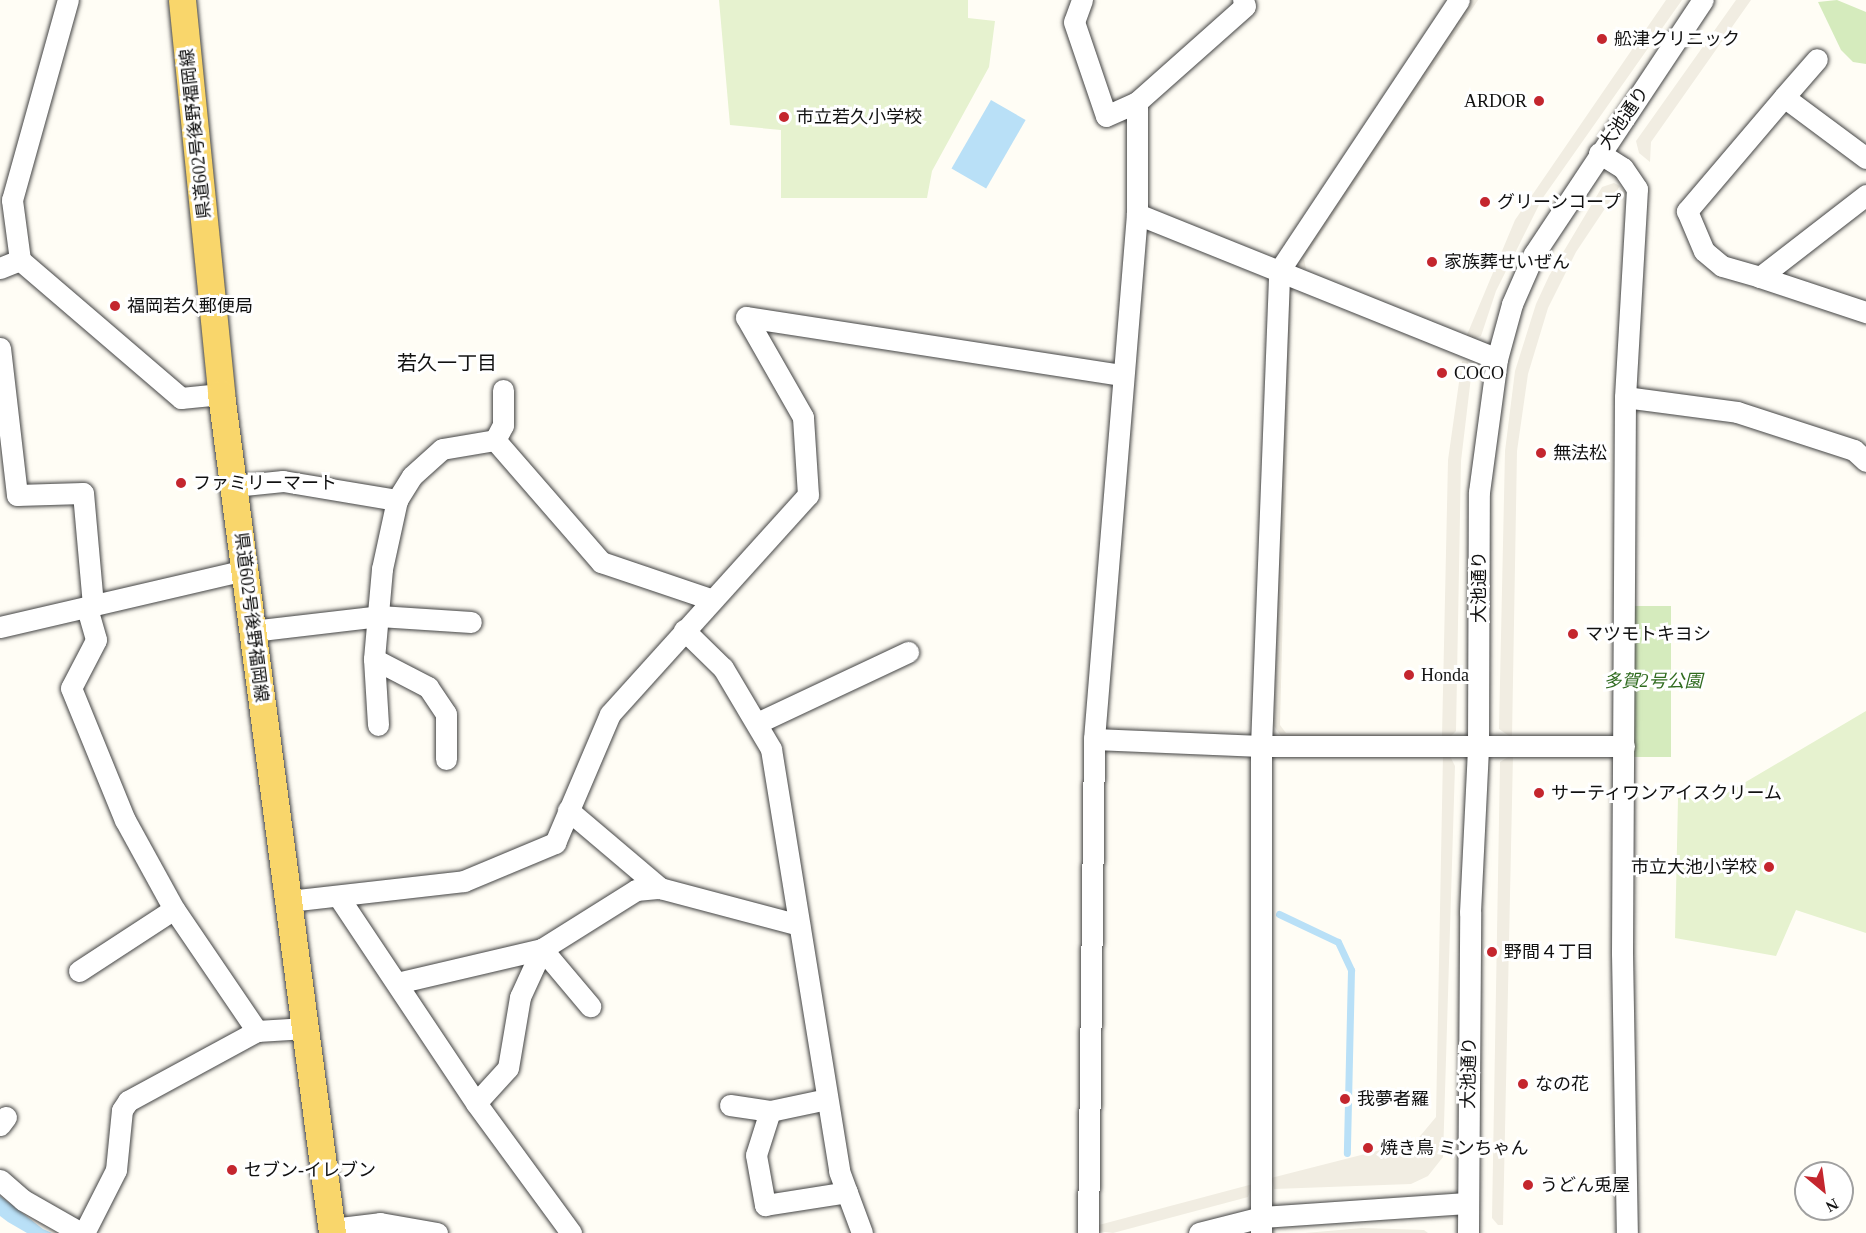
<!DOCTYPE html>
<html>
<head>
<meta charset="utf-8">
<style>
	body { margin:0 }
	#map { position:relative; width:1866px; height:1233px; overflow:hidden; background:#fffdf5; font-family:"Times New Roman","Noto Sans JP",serif }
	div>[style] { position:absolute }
	.green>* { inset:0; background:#d5ebbd; transform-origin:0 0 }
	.pitch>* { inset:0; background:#e6f2cf }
	.plaza>* { inset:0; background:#f1ede2 }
	.water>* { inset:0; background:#b9e0f7; transform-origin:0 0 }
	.stream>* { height:7px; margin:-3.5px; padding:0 3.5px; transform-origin:3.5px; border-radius:3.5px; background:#b9e0f7 }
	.roads { filter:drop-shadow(0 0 2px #444) drop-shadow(0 0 2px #444) }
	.minor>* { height:21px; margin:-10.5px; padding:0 10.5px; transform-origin:10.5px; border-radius:10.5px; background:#fff }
	.major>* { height:27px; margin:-13.5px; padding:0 13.5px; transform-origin:13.5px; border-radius:13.5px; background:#f9d66b }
	.dots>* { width:16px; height:16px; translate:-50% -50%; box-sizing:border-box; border:3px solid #fff; border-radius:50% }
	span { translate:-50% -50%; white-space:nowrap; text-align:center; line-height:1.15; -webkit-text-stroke:6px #fff; paint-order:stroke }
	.poi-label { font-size:18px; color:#111 }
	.left { translate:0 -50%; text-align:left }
	.right { translate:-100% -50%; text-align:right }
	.street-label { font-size:18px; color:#111 }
	.park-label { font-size:18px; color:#2f6b1f; font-style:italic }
	.neighbourhood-label { font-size:20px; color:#111 }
	.north { position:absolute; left:1794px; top:1161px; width:60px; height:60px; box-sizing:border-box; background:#fff; border:2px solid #a0a0a0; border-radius:50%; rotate:151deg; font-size:16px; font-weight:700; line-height:24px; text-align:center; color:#111 }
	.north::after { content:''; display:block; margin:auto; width:21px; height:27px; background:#c4262e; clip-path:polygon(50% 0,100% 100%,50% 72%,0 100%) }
</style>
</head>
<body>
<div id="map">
	<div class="green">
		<div style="clip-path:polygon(1837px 0,1866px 12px,1866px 64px,1853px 62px,1841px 50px,1818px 2px)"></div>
		<div style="left:1634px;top:606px;width:37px;height:151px"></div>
	</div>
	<div class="pitch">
		<div style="clip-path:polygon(719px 0,968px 0,968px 18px,995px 21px,989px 67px,932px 171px,927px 198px,781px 198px,781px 130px,730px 125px)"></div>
		<div style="clip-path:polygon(1866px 711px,1866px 933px,1796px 910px,1776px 956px,1675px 938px,1678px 798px,1727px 793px)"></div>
	</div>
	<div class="plaza">
		<div style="clip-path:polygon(1468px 0,1478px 0,1304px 259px,1306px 269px,1299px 267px,1296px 259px)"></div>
		<div style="clip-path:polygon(1666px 0,1682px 0,1542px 199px,1496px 291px,1481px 336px,1464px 342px,1515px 220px)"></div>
		<div style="clip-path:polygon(1736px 0,1751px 0,1651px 142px,1650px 162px,1639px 153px,1636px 141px)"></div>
		<div style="clip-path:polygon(1614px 183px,1620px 186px,1576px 252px,1548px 308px,1528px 374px,1517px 451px,1512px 738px,1499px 729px,1505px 451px,1515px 371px,1536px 304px,1549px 276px,1602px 187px)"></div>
		<div style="clip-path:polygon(1286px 285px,1298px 286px,1291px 292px,1280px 725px,1286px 733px,1442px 736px,1448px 460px,1462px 361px,1468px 362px,1471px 377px,1461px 461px,1456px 731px,1445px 742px,1284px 740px,1274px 726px)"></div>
		<div style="clip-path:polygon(1443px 754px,1450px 756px,1455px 766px,1443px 1157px,1428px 1176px,1411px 1184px,1274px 1189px,1271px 1178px,1416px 1141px,1436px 1117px)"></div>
		<div style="clip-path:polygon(1513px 754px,1503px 1225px,1498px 1225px,1492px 1218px,1500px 762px)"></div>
		<div style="clip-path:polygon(1253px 1184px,1248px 1197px,1113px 1233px,1097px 1231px,1095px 1226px)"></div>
		<div style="clip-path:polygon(1362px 1228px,1424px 1230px,1428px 1233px,1305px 1233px)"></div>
	</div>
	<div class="water">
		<div style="left:991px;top:100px;width:40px;height:79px;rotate:30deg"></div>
		<div style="clip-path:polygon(0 1196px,43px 1229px,52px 1233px,27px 1233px,8px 1222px,0 1216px)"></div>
	</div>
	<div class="stream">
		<div style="left:1279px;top:914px;width:65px;rotate:25.4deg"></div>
		<div style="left:1338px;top:942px;width:31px;rotate:65deg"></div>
		<div style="left:1351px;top:970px;width:183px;rotate:91.3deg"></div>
	</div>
	<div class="roads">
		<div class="minor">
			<div style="left:1082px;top:0;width:23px;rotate:110deg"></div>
			<div style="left:1074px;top:22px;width:99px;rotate:71.2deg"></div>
			<div style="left:1106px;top:116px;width:34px;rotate:-24deg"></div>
			<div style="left:1784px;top:97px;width:50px;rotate:-49deg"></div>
			<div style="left:1599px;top:153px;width:28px;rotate:32deg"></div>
			<div style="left:1623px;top:168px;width:25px;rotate:56deg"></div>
			<div style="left:1637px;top:189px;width:208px;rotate:93.3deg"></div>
			<div style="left:1625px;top:397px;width:556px;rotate:90.31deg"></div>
			<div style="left:1622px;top:953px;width:280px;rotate:89deg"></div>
			<div style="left:1866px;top:158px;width:102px;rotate:-143.4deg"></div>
			<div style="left:1784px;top:97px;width:150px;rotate:130.4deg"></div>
			<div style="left:1687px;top:211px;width:43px;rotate:67deg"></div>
			<div style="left:1704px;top:251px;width:23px;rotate:40deg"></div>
			<div style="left:1722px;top:266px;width:40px;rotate:16deg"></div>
			<div style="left:1760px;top:277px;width:134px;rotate:-37.7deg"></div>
			<div style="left:1137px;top:214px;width:388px;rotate:21.9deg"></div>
			<div style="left:20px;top:260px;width:61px;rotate:-97.6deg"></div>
			<div style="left:12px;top:200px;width:208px;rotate:-74.4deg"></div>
			<div style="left:0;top:268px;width:22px;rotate:-22deg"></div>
			<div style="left:20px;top:260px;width:212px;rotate:40.6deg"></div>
			<div style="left:181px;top:398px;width:40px;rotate:-5.7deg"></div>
			<div style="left:1760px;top:277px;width:112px;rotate:18.3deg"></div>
			<div style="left:0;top:348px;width:148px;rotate:83.4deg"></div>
			<div style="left:17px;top:495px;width:66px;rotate:-1.7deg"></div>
			<div style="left:83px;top:493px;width:112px;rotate:84.9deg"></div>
			<div style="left:503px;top:390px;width:35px;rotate:90deg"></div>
			<div style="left:503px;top:425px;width:17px;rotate:118deg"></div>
			<div style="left:495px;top:440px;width:162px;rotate:49deg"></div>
			<div style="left:601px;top:562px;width:115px;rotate:18.7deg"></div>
			<div style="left:1625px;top:397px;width:113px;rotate:7.6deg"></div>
			<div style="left:1737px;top:412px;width:123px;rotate:18deg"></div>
			<div style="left:1854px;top:450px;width:16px;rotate:43deg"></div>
			<div style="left:234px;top:486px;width:49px;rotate:-5.8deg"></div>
			<div style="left:283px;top:481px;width:116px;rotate:9.5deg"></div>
			<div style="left:397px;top:500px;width:28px;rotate:-58deg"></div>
			<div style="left:412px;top:476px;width:40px;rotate:-42deg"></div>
			<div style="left:442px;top:449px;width:54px;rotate:-9.6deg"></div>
			<div style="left:397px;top:500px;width:71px;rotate:102.3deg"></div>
			<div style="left:382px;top:569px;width:90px;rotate:95.1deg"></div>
			<div style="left:374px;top:659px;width:61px;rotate:27.4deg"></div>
			<div style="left:428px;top:687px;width:32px;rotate:56deg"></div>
			<div style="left:446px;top:714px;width:45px;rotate:90deg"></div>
			<div style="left:87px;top:608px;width:33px;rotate:74deg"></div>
			<div style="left:96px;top:640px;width:54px;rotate:117.5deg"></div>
			<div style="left:71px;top:688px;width:143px;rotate:67.8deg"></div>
			<div style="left:125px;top:820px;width:102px;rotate:61.2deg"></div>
			<div style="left:174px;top:909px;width:148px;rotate:55.8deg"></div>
			<div style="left:0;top:627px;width:252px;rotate:-13.1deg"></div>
			<div style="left:684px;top:630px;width:54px;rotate:44.3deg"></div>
			<div style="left:723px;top:668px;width:94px;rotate:59.3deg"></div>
			<div style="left:771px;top:749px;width:427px;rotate:80.8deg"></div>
			<div style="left:839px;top:1171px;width:66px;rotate:69.6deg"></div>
			<div style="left:252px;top:631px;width:128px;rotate:-6.7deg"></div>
			<div style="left:379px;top:616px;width:92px;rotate:3.7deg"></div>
			<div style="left:374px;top:659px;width:66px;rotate:86.5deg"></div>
			<div style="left:757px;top:723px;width:167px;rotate:-25.2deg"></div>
			<div style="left:1094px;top:739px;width:167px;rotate:2.4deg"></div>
			<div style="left:1261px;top:746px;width:363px"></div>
			<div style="left:568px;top:810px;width:121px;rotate:40.3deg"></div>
			<div style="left:660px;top:888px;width:144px;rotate:14.9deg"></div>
			<div style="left:338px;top:896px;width:249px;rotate:56.3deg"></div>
			<div style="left:476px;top:1103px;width:161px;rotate:53.8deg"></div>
			<div style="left:289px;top:901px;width:176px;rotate:-6.5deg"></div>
			<div style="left:464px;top:881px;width:99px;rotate:-22.7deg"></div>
			<div style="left:555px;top:843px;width:140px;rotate:-66.9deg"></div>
			<div style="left:610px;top:714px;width:295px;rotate:-47.9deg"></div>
			<div style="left:808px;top:495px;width:78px;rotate:-93.7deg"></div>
			<div style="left:803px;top:417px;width:115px;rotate:-119.7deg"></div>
			<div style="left:746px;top:317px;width:380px;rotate:8.8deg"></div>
			<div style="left:79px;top:971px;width:113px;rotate:-33.1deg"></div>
			<div style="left:397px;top:983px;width:149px;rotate:-13.2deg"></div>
			<div style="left:542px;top:949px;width:111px;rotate:-32.1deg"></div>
			<div style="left:636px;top:890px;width:24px;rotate:-5deg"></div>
			<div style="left:827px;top:1099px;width:58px;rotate:168.1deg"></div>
			<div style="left:770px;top:1111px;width:46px;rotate:107.7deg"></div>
			<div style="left:756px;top:1155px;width:51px;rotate:79.8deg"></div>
			<div style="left:765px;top:1205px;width:83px;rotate:-9deg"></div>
			<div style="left:476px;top:1103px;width:47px;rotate:-47.6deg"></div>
			<div style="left:508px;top:1068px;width:72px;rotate:-80.4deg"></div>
			<div style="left:520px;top:997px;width:53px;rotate:-65.4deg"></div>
			<div style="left:542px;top:949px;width:75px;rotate:49.9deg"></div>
			<div style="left:730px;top:1105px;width:40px;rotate:8.5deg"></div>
			<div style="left:0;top:1125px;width:10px;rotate:-53deg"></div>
			<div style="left:0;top:1180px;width:30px;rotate:41deg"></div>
			<div style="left:23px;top:1200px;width:67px;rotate:29.6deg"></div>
			<div style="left:332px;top:1229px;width:48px;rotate:-7.1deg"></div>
			<div style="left:380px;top:1223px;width:58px;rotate:10deg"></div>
			<div style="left:84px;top:1233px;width:71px;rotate:-63.1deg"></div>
			<div style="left:116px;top:1170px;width:60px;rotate:-84.3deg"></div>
			<div style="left:122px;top:1110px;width:11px;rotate:-56deg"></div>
			<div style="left:128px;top:1101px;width:147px;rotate:-28.5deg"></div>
			<div style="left:257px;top:1031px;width:49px;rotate:-3.5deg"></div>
			<div style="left:1088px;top:1233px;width:494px;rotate:-89.3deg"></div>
			<div style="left:1094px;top:739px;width:527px;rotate:-85.32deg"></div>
			<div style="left:1137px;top:214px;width:112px;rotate:-90deg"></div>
			<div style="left:1137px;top:102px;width:144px;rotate:-41.6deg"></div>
			<div style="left:1245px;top:6px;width:6px;rotate:-108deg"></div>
			<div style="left:1199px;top:1233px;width:65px;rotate:-14.3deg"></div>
			<div style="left:1262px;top:1217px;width:205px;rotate:-3.9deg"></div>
			<div style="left:1261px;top:1233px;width:487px;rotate:-90deg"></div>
			<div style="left:1261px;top:746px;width:475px;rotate:-87.8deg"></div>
			<div style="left:1279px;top:271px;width:325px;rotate:-56.4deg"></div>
			<div style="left:1468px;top:1233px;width:321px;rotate:-89.6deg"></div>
			<div style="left:1470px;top:912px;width:166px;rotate:-87.2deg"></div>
			<div style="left:1478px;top:746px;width:254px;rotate:-89.8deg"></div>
			<div style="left:1479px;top:492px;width:134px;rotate:-82.3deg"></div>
			<div style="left:1497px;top:359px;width:57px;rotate:-74.7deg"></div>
			<div style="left:1512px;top:304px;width:55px;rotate:-66.3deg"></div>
			<div style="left:1534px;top:254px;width:305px;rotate:-56.4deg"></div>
		</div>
		<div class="major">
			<div style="left:182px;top:0;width:396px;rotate:84.3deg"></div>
			<div style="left:221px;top:394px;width:846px;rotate:82.46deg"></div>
		</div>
	</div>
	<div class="dots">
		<div style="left:1602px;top:39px;background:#c4262e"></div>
		<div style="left:1539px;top:101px;background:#c4262e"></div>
		<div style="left:784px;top:117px;background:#c4262e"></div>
		<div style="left:1485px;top:202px;background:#c4262e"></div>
		<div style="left:1432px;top:262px;background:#c4262e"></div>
		<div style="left:115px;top:306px;background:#c4262e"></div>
		<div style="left:1442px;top:373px;background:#c4262e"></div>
		<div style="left:1541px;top:453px;background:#c4262e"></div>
		<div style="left:181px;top:483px;background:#c4262e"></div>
		<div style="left:1573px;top:634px;background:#c4262e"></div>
		<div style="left:1409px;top:675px;background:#c4262e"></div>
		<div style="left:1539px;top:793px;background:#c4262e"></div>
		<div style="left:1769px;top:867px;background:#c4262e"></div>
		<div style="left:1492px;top:952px;background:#c4262e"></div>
		<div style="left:1523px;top:1084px;background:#c4262e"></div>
		<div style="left:1345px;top:1099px;background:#c4262e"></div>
		<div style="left:1368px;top:1148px;background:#c4262e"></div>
		<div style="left:232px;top:1170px;background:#c4262e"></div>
		<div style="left:1528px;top:1185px;background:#c4262e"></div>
	</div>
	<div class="poi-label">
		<span class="left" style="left:1614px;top:39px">舩津クリニック</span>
		<span class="right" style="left:1527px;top:101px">ARDOR</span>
		<span class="left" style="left:796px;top:117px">市立若久小学校</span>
		<span class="left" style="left:1497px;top:202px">グリーンコープ</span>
		<span class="left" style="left:1444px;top:262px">家族葬せいぜん</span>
		<span class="left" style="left:127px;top:306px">福岡若久郵便局</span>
		<span class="left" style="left:1454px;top:373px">COCO</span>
		<span class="left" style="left:1553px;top:453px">無法松</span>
		<span class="left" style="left:193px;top:483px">ファミリーマート</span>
		<span class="left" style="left:1585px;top:634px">マツモトキヨシ</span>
		<span class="left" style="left:1421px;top:675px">Honda</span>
		<span class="left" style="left:1551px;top:793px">サーティワンアイスクリーム</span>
		<span class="right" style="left:1757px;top:867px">市立大池小学校</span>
		<span class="left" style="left:1504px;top:952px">野間４丁目</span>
		<span class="left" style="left:1535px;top:1084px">なの花</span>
		<span class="left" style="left:1357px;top:1099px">我夢者羅</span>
		<span class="left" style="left:1380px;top:1148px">焼き鳥 ミンちゃん</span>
		<span class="left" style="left:244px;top:1170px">セブン-イレブン</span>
		<span class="left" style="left:1540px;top:1185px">うどん兎屋</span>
	</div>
	<div class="street-label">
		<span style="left:1624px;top:118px;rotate:-55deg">大池通り</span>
		<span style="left:196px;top:134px;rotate:-96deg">県道602号後野福岡線</span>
		<span style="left:1479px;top:587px;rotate:-90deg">大池通り</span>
		<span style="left:251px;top:617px;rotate:83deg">県道602号後野福岡線</span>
		<span style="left:1469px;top:1073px;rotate:-89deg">大池通り</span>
	</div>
	<div class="park-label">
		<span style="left:1653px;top:681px">多賀2号公園</span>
	</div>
	<div class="neighbourhood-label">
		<span style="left:447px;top:363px">若久一丁目</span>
	</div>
	<div class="north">N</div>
</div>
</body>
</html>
